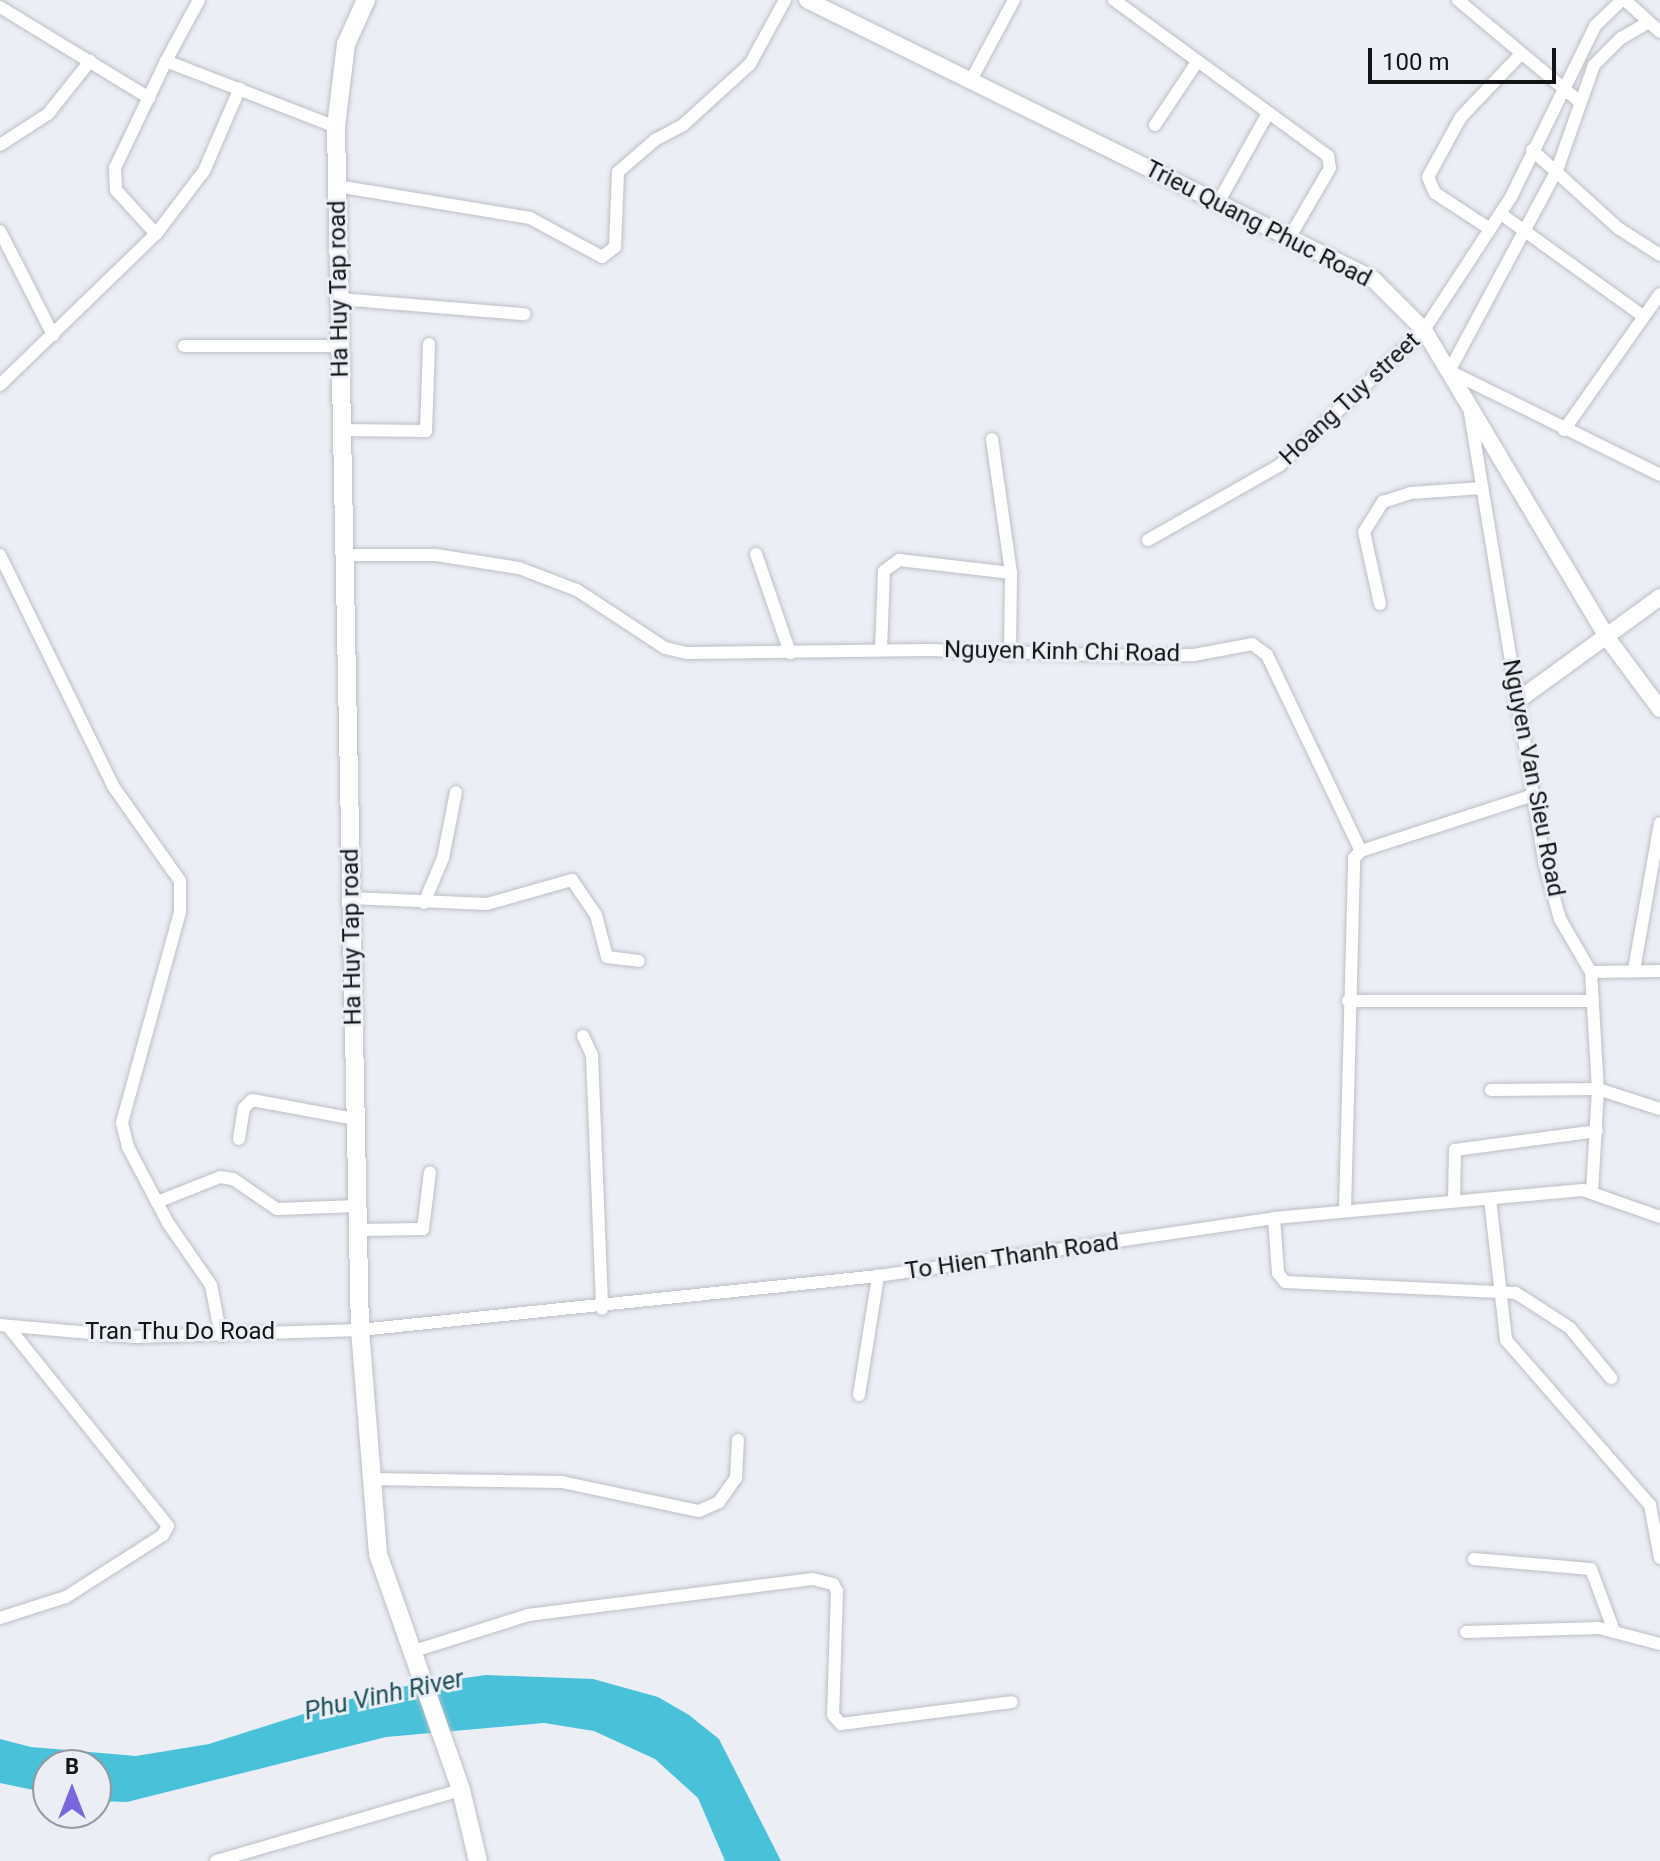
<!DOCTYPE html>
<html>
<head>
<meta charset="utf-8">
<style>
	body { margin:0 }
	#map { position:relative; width:1660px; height:1861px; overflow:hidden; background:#ebeef5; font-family:Roboto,sans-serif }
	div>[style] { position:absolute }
	.water>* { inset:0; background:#49c1d9 }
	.roads { filter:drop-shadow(0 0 2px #bcbfc5) drop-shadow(0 0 2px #bcbfc5) }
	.minor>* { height:12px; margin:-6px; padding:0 6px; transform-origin:6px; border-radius:6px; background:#fff }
	.tertiary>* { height:16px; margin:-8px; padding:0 8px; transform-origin:8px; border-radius:8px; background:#fff }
	.secondary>* { height:18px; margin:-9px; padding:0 9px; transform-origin:9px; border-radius:9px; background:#fff }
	span { translate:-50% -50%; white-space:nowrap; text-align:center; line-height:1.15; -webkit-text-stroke:6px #ebeef5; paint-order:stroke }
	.street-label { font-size:24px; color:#121416 }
	.water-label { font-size:26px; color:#20525d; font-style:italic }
	.north { position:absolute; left:32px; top:1749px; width:80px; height:80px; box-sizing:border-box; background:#ebeef5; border:2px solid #94979c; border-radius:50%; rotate:0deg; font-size:22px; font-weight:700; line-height:32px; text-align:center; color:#121416 }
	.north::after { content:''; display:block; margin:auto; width:28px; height:36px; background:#7a66e1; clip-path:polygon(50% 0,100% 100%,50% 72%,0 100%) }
	.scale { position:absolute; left:1368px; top:48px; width:188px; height:36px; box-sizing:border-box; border:4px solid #121416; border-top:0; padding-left:10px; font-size:24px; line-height:28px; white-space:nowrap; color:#121416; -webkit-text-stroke:6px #ebeef5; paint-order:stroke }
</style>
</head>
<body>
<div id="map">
	<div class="water">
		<div style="clip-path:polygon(486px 1675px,593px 1679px,658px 1697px,689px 1715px,719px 1739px,781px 1861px,725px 1861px,698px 1798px,655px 1759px,594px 1731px,544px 1723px,386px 1737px,127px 1802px,96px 1801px,96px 1765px,48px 1765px,48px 1793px,0 1783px,0 1739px,31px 1747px,136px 1756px,209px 1744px,379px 1690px)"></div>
	</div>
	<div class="roads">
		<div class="minor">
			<div style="left:1114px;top:0;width:265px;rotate:36.1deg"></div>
			<div style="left:1328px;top:156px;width:12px;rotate:81deg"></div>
			<div style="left:1330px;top:168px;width:83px;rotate:120.3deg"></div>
			<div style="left:1458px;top:0;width:158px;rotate:39.9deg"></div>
			<div style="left:1625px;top:0;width:47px;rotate:42.4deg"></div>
			<div style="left:0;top:7px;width:175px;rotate:31.4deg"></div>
			<div style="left:1649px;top:22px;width:32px;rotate:150deg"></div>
			<div style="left:1621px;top:38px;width:38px;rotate:135deg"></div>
			<div style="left:1594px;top:65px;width:111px;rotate:109.4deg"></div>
			<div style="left:1557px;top:170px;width:228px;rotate:118.2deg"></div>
			<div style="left:1449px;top:371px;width:235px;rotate:26.2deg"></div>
			<div style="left:166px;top:61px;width:69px;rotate:-61.6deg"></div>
			<div style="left:970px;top:82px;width:93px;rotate:-61.8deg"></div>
			<div style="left:1155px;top:125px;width:76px;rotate:-56.3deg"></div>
			<div style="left:0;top:145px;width:57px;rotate:-32.9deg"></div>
			<div style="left:48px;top:114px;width:68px;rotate:-51.6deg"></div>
			<div style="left:1532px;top:150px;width:116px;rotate:42.2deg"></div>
			<div style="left:1618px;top:228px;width:50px;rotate:32.7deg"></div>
			<div style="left:337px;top:186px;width:196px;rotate:9.4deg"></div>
			<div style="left:530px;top:218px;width:82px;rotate:28.4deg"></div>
			<div style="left:602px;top:257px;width:16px;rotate:-38deg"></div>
			<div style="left:615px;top:247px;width:75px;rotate:-87.7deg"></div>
			<div style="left:618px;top:172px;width:49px;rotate:-40.9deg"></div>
			<div style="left:655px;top:140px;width:32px;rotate:-28deg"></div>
			<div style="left:683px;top:125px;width:91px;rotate:-42.3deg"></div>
			<div style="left:750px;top:64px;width:73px;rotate:-61.3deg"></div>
			<div style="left:1218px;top:203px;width:103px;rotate:-60.9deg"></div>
			<div style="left:1501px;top:214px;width:175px;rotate:35.7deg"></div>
			<div style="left:1490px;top:229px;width:66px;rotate:-146.8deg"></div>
			<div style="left:1435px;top:193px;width:17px;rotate:-114deg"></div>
			<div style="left:1428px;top:177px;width:68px;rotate:-61.2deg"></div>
			<div style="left:1461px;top:117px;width:86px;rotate:-46.4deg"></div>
			<div style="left:0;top:231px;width:117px;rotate:63deg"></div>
			<div style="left:156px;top:234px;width:59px;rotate:-132.3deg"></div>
			<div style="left:116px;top:190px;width:22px;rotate:-93deg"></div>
			<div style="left:115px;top:168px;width:119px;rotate:-64.5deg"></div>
			<div style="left:166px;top:61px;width:182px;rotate:21.2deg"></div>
			<div style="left:340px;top:299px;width:185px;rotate:4.7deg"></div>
			<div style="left:184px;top:346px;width:156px"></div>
			<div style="left:0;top:385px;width:217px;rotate:-44.1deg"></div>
			<div style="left:156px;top:234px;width:79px;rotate:-52.7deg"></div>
			<div style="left:204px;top:171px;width:90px;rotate:-66.6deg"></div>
			<div style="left:1470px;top:413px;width:454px;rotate:80.6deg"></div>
			<div style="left:1544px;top:861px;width:60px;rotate:74.6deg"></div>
			<div style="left:1560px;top:919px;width:61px;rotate:59.7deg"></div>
			<div style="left:1591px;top:972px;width:117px;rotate:86.6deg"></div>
			<div style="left:1598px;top:1089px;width:104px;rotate:93.3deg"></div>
			<div style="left:342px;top:430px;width:84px;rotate:0.7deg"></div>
			<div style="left:426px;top:431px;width:87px;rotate:-88deg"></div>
			<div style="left:1564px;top:430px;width:166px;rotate:-54.8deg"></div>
			<div style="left:992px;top:439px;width:135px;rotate:81.9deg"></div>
			<div style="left:1148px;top:540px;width:152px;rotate:-29.6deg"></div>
			<div style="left:1280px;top:465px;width:197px;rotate:-43.2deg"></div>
			<div style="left:1424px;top:330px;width:159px;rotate:-56.8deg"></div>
			<div style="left:1511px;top:197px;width:191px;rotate:-63.8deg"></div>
			<div style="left:1595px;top:26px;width:37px;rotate:-44deg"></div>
			<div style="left:756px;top:554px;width:105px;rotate:71deg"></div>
			<div style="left:0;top:555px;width:257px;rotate:63.9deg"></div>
			<div style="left:113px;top:786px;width:116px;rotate:54.8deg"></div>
			<div style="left:180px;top:881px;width:31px;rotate:90deg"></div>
			<div style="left:180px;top:912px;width:219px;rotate:105.4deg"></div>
			<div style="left:122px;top:1123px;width:25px;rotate:76deg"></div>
			<div style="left:128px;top:1147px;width:86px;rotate:62.2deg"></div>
			<div style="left:168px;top:1223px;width:75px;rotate:55.3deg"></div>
			<div style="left:211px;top:1285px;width:52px;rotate:78.9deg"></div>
			<div style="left:343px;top:555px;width:93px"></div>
			<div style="left:436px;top:555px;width:84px;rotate:8.9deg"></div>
			<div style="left:519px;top:568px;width:62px;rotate:20.8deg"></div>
			<div style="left:577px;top:590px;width:105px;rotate:33.4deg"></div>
			<div style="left:665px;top:648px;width:23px;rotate:13deg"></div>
			<div style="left:687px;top:653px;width:241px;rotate:-0.7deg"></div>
			<div style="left:928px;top:650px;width:211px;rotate:1.6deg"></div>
			<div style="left:1139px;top:656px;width:55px;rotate:-1deg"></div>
			<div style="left:1194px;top:655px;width:59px;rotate:-10.7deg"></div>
			<div style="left:1252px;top:644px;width:19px;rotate:36deg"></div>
			<div style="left:1267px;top:655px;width:217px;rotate:64.4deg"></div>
			<div style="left:1380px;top:604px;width:74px;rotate:-102.5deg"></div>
			<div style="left:1364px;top:532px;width:36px;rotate:-58deg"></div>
			<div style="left:1383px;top:502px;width:28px;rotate:-18deg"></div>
			<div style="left:1410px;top:493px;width:72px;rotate:-4deg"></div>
			<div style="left:881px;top:650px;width:79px;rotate:-87.8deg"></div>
			<div style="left:884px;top:571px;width:19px;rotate:-36deg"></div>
			<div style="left:899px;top:560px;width:113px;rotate:6.6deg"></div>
			<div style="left:1011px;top:573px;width:81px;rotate:90.7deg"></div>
			<div style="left:351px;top:898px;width:136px;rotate:2.5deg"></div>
			<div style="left:487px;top:904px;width:88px;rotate:-15.8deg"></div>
			<div style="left:572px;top:880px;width:42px;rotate:55.6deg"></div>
			<div style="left:596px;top:915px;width:43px;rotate:75.3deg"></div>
			<div style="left:607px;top:957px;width:32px;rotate:7deg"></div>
			<div style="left:424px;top:903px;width:49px;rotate:-67.1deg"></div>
			<div style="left:443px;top:858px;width:67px;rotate:-78.9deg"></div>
			<div style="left:1634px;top:970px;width:149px;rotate:-80deg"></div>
			<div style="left:1591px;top:972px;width:69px;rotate:-0.8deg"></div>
			<div style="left:1348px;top:1001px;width:245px"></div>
			<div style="left:583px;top:1036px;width:21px;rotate:65deg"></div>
			<div style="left:592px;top:1055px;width:254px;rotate:87.7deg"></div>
			<div style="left:1491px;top:1090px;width:107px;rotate:-0.5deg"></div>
			<div style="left:1598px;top:1089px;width:65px;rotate:17.9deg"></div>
			<div style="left:239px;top:1139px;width:31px;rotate:-81deg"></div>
			<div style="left:244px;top:1108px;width:11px;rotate:-45deg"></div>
			<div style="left:252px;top:1100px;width:105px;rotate:10.5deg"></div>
			<div style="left:1490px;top:1199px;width:142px;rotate:83.5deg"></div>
			<div style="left:1506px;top:1340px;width:219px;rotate:48.9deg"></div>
			<div style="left:1650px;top:1505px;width:54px;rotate:79.3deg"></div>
			<div style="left:1454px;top:1201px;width:51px;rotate:-88.9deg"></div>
			<div style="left:1455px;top:1150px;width:143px;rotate:-7.6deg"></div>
			<div style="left:157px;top:1202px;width:68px;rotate:-21.6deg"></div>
			<div style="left:220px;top:1177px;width:13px;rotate:9deg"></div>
			<div style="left:233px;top:1179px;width:53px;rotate:34.3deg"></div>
			<div style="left:277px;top:1209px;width:80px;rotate:-2.1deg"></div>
			<div style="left:1345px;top:1210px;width:352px;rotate:-88.5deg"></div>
			<div style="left:1354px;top:858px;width:10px;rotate:-45deg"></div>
			<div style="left:1361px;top:851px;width:181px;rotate:-18deg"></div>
			<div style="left:1274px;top:1218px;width:55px;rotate:85.8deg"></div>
			<div style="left:1278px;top:1273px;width:11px;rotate:52deg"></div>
			<div style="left:1285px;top:1282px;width:231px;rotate:2.7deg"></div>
			<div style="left:1516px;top:1293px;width:64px;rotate:32.9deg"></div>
			<div style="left:1570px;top:1328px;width:65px;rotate:50.6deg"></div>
			<div style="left:358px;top:1230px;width:65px;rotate:-0.9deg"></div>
			<div style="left:423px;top:1229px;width:57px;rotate:-83deg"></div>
			<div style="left:0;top:1325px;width:136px;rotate:5.1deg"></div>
			<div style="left:135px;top:1337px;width:225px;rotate:-1.8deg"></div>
			<div style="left:360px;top:1330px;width:521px;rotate:-5.95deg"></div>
			<div style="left:878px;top:1276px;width:400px;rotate:-8.3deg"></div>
			<div style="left:1274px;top:1218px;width:310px;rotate:-5.2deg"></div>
			<div style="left:1583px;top:1190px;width:82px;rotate:19.3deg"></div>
			<div style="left:859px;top:1395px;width:121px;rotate:-80.9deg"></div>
			<div style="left:369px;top:1479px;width:193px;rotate:0.9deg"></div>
			<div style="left:562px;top:1482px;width:140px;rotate:12deg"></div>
			<div style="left:699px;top:1511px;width:22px;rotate:-24deg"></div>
			<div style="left:719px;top:1502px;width:29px;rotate:-55deg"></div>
			<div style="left:736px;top:1478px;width:38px;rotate:-87deg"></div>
			<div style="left:1474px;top:1559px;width:117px;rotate:4.9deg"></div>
			<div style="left:1591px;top:1569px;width:66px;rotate:69.6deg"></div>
			<div style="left:0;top:1618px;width:69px;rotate:-17.7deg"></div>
			<div style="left:66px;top:1597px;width:115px;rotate:-32.6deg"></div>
			<div style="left:163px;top:1535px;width:10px;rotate:-61deg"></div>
			<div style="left:168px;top:1526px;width:256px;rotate:-128.7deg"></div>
			<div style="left:1466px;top:1632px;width:133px;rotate:-1.7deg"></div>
			<div style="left:1599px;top:1628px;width:63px;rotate:14.7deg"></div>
			<div style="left:411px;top:1652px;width:123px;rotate:-17.5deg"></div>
			<div style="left:528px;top:1615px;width:287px;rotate:-7.2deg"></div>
			<div style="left:813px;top:1579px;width:21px;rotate:14deg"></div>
			<div style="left:833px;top:1584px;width:8px;rotate:60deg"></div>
			<div style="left:837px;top:1591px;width:124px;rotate:91.8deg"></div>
			<div style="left:833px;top:1715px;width:12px;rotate:48deg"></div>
			<div style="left:841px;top:1724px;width:172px;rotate:-7.3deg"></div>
			<div style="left:216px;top:1861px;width:255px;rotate:-16.2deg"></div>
		</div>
		<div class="tertiary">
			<div style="left:807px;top:0;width:631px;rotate:26.24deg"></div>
			<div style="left:1373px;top:279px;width:72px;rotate:45deg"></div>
			<div style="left:1424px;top:330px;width:360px;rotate:59.2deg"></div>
			<div style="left:1608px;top:639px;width:87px;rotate:53.4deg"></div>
			<div style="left:1517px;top:701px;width:177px;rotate:-36deg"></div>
		</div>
		<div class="secondary">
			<div style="left:366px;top:0;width:48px;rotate:114.4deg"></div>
			<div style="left:346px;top:44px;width:84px;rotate:96.9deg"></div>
			<div style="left:336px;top:127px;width:1203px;rotate:88.86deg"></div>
			<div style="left:360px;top:1330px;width:225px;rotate:85.4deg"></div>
			<div style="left:378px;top:1554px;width:250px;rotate:70.6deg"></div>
			<div style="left:461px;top:1790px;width:73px;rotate:76.5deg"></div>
		</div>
	</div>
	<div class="street-label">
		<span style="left:1258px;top:224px;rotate:27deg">Trieu Quang Phuc Road</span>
		<span style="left:339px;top:289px;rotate:-91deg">Ha Huy Tap road</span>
		<span style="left:1350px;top:399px;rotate:-43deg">Hoang Tuy street</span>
		<span style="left:1062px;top:652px;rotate:1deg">Nguyen Kinh Chi Road</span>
		<span style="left:1533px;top:778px;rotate:79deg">Nguyen Van Sieu Road</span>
		<span style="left:352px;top:937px;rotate:-91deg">Ha Huy Tap road</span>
		<span style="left:1012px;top:1257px;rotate:-8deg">To Hien Thanh Road</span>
		<span style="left:180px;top:1332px">Tran Thu Do Road</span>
	</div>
	<div class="water-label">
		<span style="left:384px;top:1695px;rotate:-12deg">Phu Vinh River</span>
	</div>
	<div class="north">B</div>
	<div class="scale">100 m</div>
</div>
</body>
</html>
